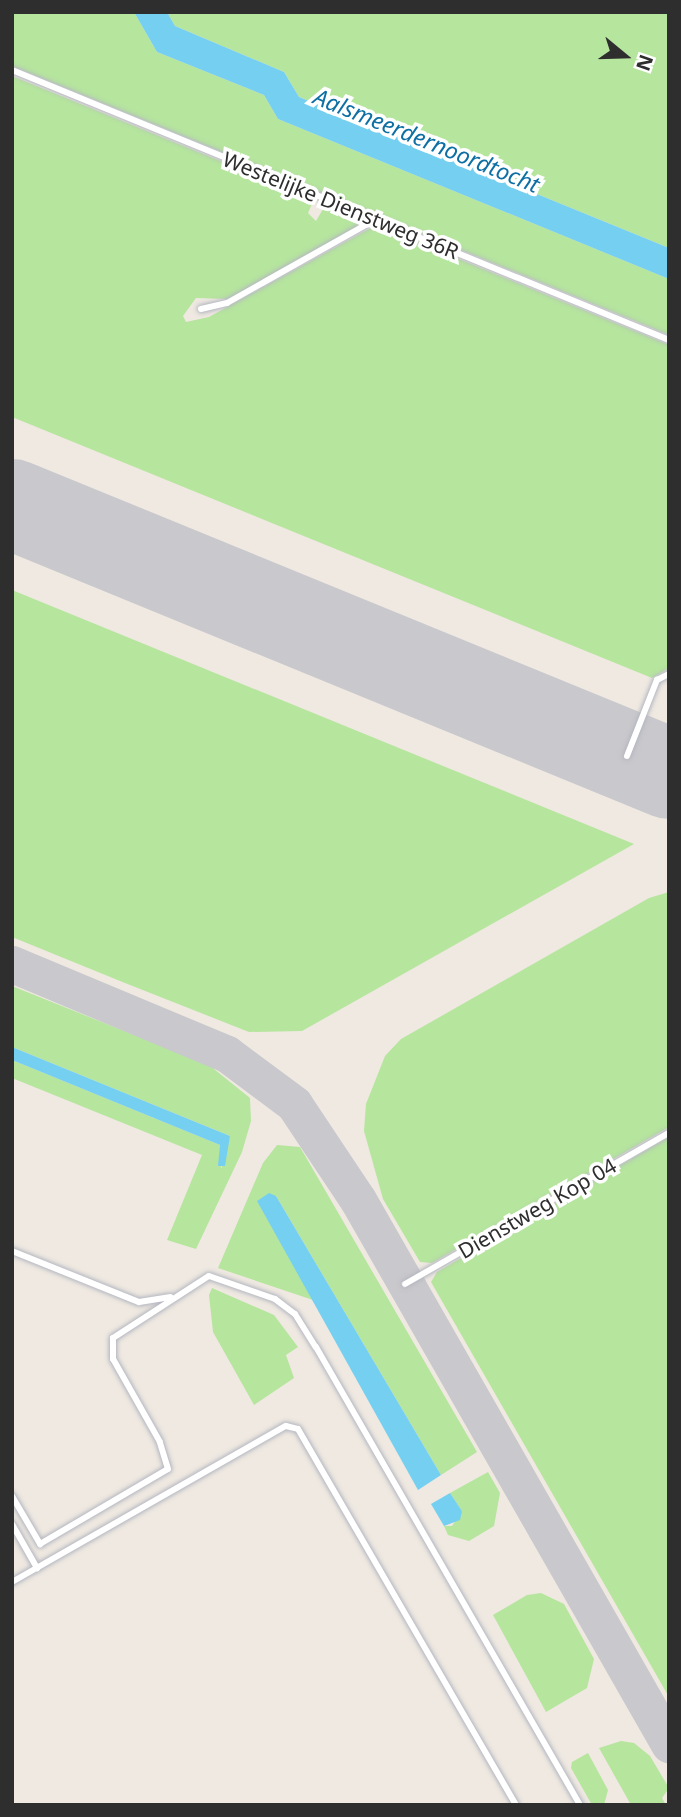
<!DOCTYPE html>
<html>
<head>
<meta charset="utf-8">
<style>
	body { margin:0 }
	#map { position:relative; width:681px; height:1817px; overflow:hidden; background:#efe9e1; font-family:"Noto Sans",sans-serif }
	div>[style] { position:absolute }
	.green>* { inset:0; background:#b6e59e }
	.water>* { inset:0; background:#75cff0 }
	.taxiway>* { height:37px; margin:-18.5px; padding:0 18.5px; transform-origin:18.5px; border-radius:18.5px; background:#c9c8cc }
	.runway>* { height:91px; margin:-45.5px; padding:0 45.5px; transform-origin:45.5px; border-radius:45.5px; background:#c9c8cc }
	.roads { filter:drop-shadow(0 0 2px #b4b7c1) drop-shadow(0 0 2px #b4b7c1) }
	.lane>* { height:6px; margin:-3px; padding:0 3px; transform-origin:3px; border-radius:3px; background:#fff }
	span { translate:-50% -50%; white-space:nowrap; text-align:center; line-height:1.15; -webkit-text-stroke:7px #fff; paint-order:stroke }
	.street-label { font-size:21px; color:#2e2e2e }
	.water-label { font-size:23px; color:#0d6fa3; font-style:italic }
	.frame { position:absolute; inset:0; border:14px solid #2e2e2e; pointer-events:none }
	.north { position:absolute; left:590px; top:21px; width:70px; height:70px; -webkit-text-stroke:5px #fff; paint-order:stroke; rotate:109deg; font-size:19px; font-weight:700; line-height:28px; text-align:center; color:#2e2e2e }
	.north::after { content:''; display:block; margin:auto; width:24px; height:32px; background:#2e2e2e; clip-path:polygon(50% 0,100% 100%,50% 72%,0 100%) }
</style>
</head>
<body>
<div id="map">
	<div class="green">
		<div style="clip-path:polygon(12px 12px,134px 12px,157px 52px,264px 95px,278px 119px,669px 279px,669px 335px,12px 66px)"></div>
		<div style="clip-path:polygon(167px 12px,669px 12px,669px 248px,299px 97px,284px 72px,175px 26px)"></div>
		<div style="clip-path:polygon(12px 76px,314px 199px,308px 213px,316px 221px,326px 204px,359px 219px,357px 227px,228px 299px,196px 298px,183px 316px,186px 322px,209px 317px,376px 225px,669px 345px,669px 668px,652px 678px,12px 417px)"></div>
		<div style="clip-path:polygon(12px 590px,634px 844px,302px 1031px,249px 1032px,125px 983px,12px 937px)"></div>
		<div style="clip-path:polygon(669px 892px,669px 1127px,432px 1263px,420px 1262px,383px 1199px,364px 1131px,366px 1104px,385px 1056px,401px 1039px,649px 898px)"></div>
		<div style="clip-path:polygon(12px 986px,209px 1065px,250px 1098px,251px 1121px,242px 1152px,196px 1249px,167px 1240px,202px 1155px,12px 1078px,12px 1060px,220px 1145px,221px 1169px,230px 1136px,12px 1047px)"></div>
		<div style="clip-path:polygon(669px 1137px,669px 1697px,431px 1282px,437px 1272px)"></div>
		<div style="clip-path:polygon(277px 1145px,300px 1147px,477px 1452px,441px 1475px,276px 1196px,258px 1201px,313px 1300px,218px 1268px,263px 1163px)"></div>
		<div style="clip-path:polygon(212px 1288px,274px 1315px,298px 1347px,286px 1355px,294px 1378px,254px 1405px,213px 1332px,209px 1295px)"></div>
		<div style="clip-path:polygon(488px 1472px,500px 1493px,494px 1526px,469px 1541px,448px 1535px,444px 1526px,452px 1526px,462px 1511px,450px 1493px)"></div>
		<div style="clip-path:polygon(541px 1593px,564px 1604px,594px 1659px,587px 1688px,546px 1712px,493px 1615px,527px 1595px)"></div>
		<div style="clip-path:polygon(621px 1741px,634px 1743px,650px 1756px,669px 1788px,662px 1798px,666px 1805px,631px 1805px,599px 1748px)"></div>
		<div style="clip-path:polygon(588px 1753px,608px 1790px,604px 1805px,592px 1805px,571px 1768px,572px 1762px)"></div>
	</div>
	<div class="water">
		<div style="clip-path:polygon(134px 12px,167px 12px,175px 26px,284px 72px,299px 97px,669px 248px,669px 279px,278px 119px,264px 95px,157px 52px)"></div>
		<div style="clip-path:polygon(12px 1047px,230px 1136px,225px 1166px,218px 1166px,220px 1145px,12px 1060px)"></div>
		<div style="clip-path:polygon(269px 1193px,276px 1196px,441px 1475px,418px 1490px,257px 1201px)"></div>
		<div style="clip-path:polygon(450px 1493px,462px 1511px,460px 1520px,444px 1526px,431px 1504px)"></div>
	</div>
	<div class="taxiway">
		<div style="left:12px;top:964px;width:233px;rotate:22.7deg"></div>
		<div style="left:227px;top:1054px;width:84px;rotate:36.7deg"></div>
		<div style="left:294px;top:1104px;width:115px;rotate:56.3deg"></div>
		<div style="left:358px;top:1200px;width:627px;rotate:60.24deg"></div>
	</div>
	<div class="runway">
		<div style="left:12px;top:504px;width:710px;rotate:22.27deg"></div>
	</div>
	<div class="roads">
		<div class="lane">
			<div style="left:12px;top:70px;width:710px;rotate:22.34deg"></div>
			<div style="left:201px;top:309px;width:27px;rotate:-13deg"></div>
			<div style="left:227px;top:303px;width:171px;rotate:-29.4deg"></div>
			<div style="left:627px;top:756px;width:82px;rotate:-68.5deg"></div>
			<div style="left:657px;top:680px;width:13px;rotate:-27deg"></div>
			<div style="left:12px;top:1251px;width:137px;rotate:21.9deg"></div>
			<div style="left:139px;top:1302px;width:32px;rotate:-9deg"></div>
			<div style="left:405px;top:1284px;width:304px;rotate:-29.8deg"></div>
			<div style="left:12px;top:1496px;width:56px;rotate:59.7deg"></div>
			<div style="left:40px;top:1544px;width:148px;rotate:-30.4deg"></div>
			<div style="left:168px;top:1469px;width:28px;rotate:-107deg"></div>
			<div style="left:160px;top:1442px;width:95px;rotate:-119.5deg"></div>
			<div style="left:113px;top:1359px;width:21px;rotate:-90deg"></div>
			<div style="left:113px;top:1338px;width:114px;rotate:-32.9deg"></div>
			<div style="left:209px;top:1276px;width:70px;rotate:19.2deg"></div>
			<div style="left:275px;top:1299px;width:25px;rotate:37deg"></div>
			<div style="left:295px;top:1314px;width:39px;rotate:58deg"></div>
			<div style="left:316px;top:1347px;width:529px;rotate:60.04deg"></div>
			<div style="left:12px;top:1524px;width:51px;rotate:60.4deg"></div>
			<div style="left:12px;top:1582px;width:315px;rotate:-29.7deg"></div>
			<div style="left:286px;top:1426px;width:12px;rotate:14deg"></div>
			<div style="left:298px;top:1429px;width:435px;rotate:59.9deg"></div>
		</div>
	</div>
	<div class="street-label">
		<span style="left:341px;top:205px;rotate:22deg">Westelijke Dienstweg 36R</span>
		<span style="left:537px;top:1208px;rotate:-30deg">Dienstweg Kop 04</span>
	</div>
	<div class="water-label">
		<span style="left:427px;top:140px;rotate:22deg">Aalsmeerdernoordtocht</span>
	</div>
	<div class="frame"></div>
	<div class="north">N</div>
</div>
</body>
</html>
